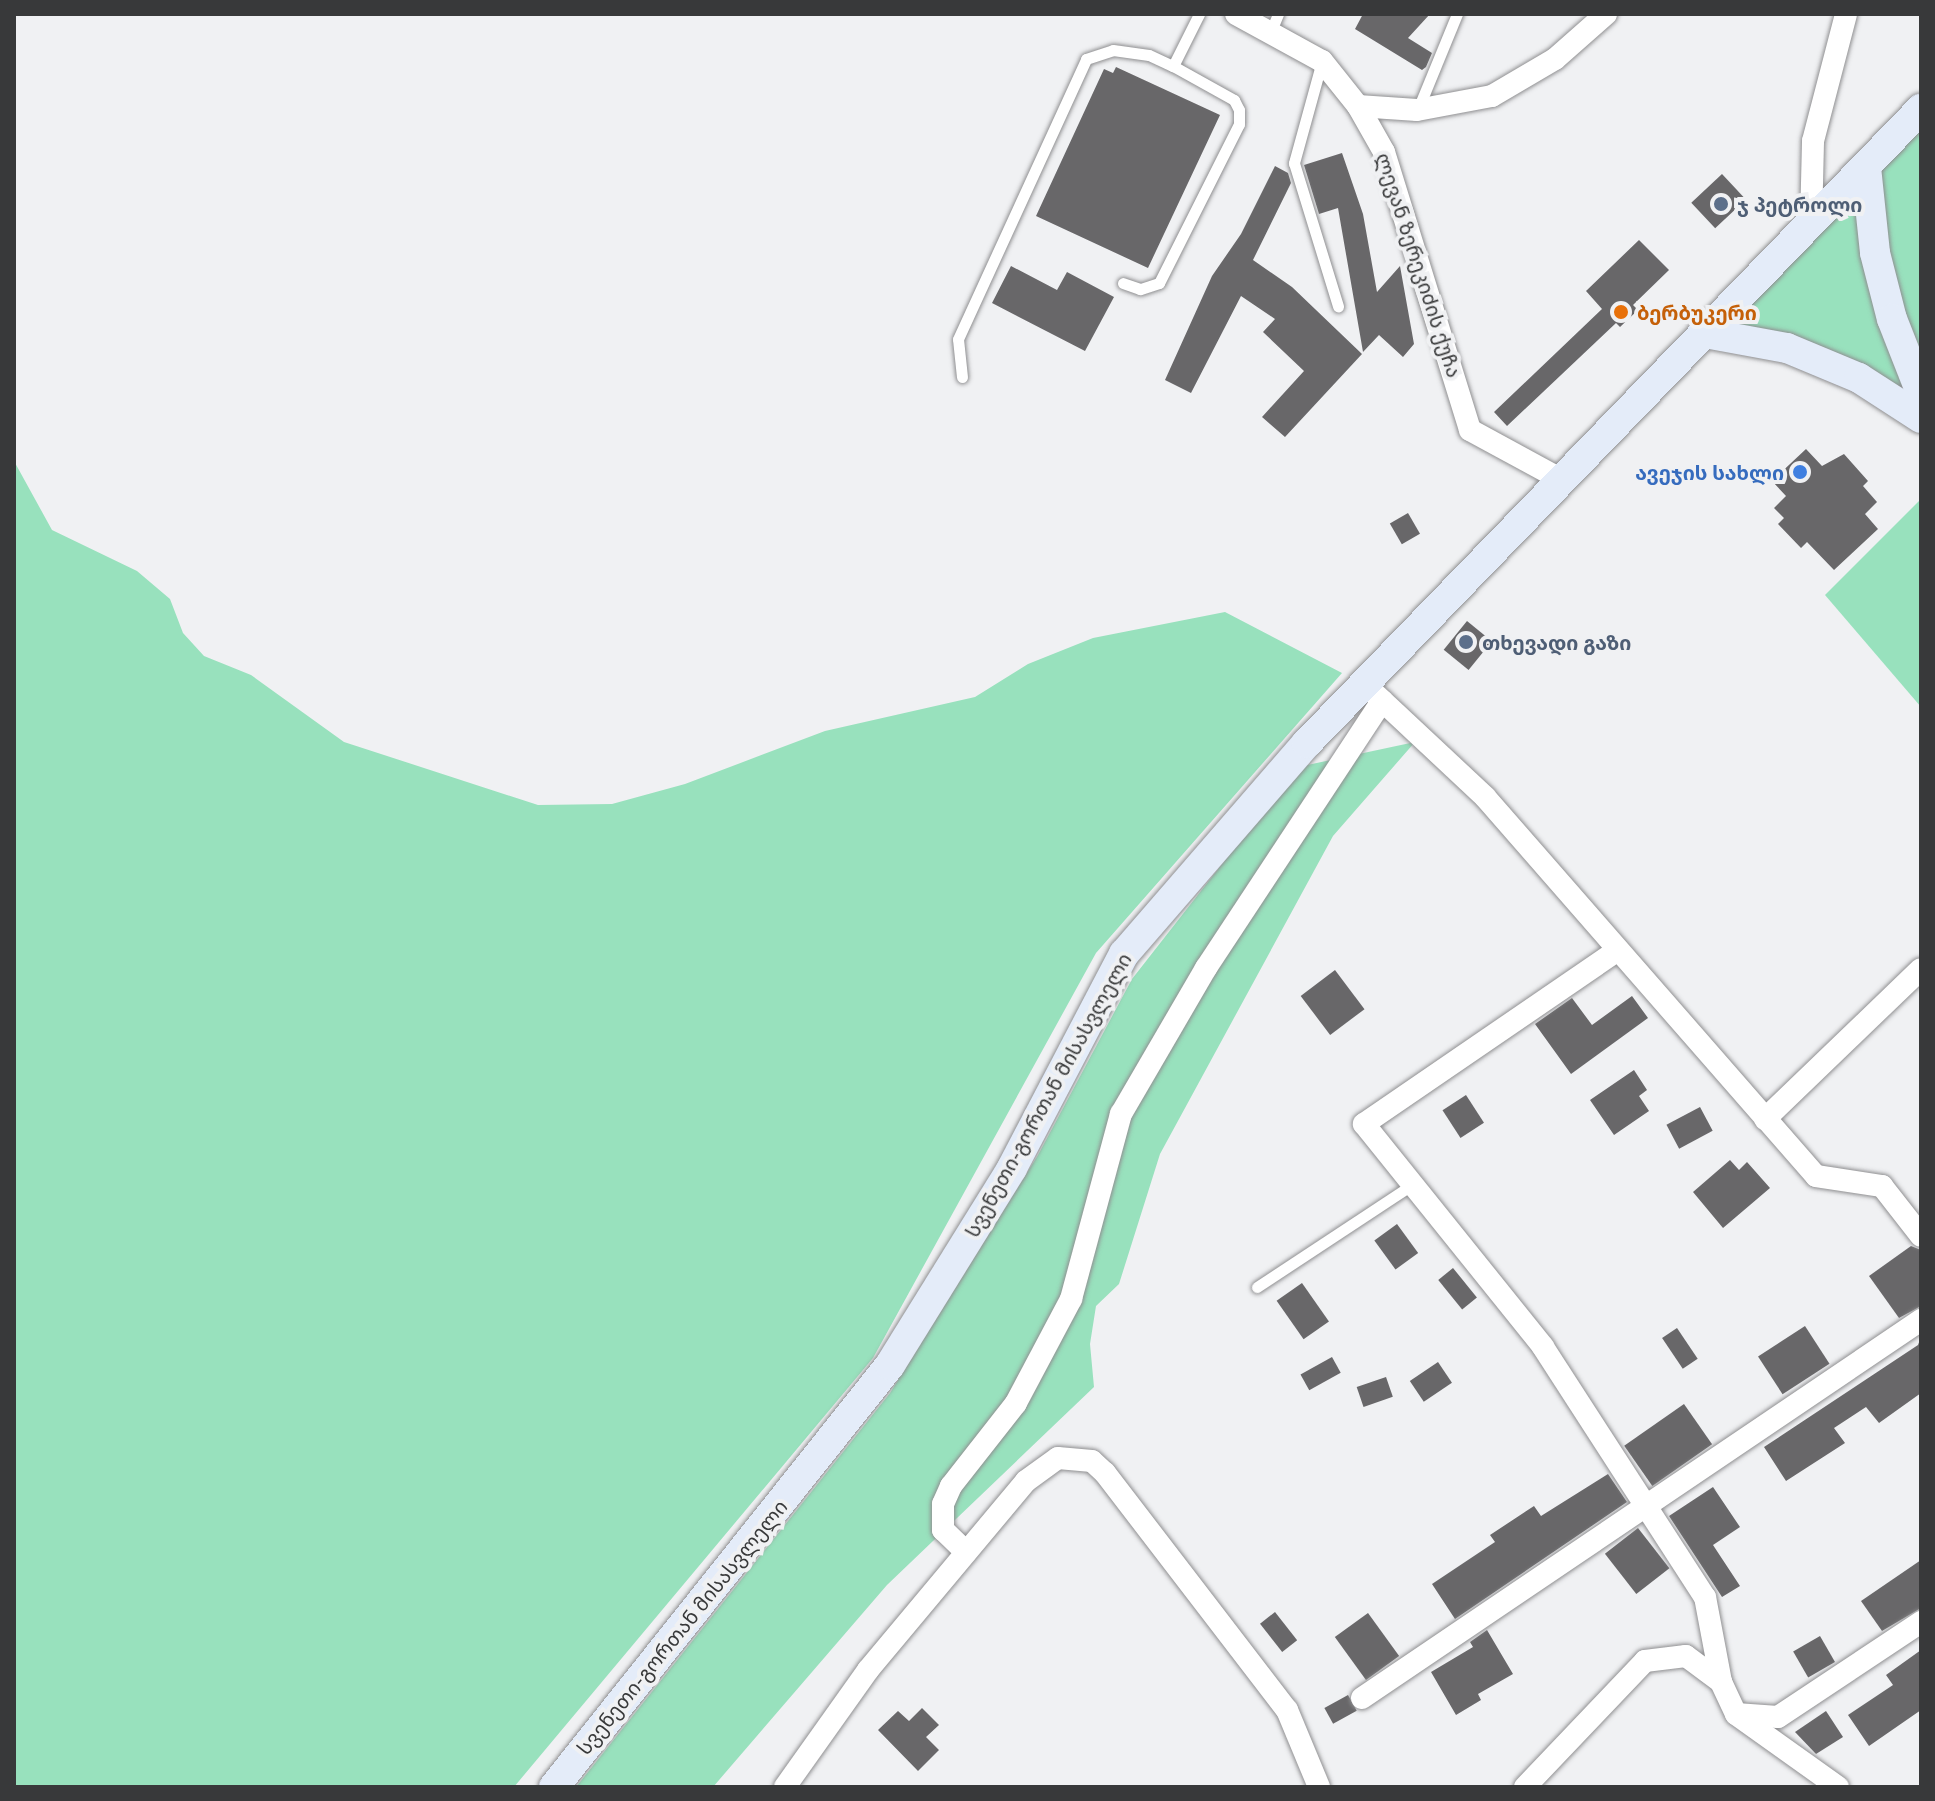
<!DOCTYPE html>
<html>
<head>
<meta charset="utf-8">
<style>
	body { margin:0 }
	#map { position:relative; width:1935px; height:1801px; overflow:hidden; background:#f0f1f3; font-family:Lato,"Noto Sans Georgian",sans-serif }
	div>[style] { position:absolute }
	.green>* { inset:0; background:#98e1bd }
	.building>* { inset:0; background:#686769; transform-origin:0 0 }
	.roads { filter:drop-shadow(0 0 2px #8f8f91) drop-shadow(0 0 2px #8f8f91) }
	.service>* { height:11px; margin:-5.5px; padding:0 5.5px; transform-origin:5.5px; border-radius:5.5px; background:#fff }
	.minor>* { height:22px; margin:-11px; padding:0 11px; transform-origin:11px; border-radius:11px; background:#fff }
	.secondary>* { height:30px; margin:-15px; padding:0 15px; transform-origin:15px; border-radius:15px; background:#e4ecf9 }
	.dots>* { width:22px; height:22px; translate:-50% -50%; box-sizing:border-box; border:4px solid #f0f1f3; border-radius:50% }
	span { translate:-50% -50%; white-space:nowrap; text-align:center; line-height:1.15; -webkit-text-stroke:8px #f0f1f3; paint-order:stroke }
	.service-label { font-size:20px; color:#4e5e75; font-weight:700 }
	.left { translate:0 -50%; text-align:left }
	.street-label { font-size:20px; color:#38393a }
	.food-label { font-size:20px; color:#c56008; font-weight:700 }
	.shop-label { font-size:20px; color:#366cbe; font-weight:700 }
	.right { translate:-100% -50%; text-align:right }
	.frame { position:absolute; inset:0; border:16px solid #38393a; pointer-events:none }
</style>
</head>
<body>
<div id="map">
	<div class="green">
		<div style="clip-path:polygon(1921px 109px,1921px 418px,1859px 378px,1705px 333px)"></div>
		<div style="clip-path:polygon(14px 461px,52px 530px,137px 571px,170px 599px,183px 633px,204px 656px,251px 675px,344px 742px,538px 805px,612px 804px,685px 784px,825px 731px,975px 697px,1028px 664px,1093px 638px,1225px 612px,1342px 673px,1096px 953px,873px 1358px,514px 1787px,14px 1787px)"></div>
		<div style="clip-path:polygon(1921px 499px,1921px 707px,1825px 595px)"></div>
		<div style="clip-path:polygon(1415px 742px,1333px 836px,1160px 1154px,1119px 1284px,1096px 1306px,1090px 1344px,1094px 1387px,887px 1585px,713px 1787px,576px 1787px,890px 1393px,1038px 1155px,1132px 979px,1298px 767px)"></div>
	</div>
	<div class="building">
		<div style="clip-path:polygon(1363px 14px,1430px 14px,1408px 38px,1432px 53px,1426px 67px,1422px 70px,1355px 29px)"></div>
		<div style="clip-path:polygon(1116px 67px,1220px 115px,1148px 268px,1036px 216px,1104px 69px,1113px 73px)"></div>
		<div style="clip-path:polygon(1342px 153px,1363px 214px,1377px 292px,1400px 266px,1414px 344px,1403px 357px,1379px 335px,1363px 352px,1338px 208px,1319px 214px,1304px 165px)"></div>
		<div style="clip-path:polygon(1275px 166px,1288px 173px,1291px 183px,1253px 260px,1292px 287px,1362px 354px,1285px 437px,1262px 417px,1304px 371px,1263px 332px,1275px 319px,1241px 296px,1191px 393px,1165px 380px,1212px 276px,1241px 234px)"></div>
		<div style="left:1722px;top:174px;width:35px;height:42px;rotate:47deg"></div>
		<div style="clip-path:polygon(1639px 240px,1669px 270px,1633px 305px,1638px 310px,1620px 327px,1616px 323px,1507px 426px,1494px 412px,1602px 309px,1586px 291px)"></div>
		<div style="clip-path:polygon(1011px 266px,1057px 290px,1067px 272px,1114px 297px,1085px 351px,992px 303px)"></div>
		<div style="clip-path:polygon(1806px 449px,1822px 466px,1844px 454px,1868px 481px,1863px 486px,1877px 502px,1865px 514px,1878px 529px,1834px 570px,1807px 542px,1801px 548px,1778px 524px,1784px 518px,1774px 508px,1786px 496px,1772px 481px)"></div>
		<div style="left:1408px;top:513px;width:24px;height:21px;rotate:60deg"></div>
		<div style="left:1467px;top:621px;width:32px;height:37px;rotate:39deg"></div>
		<div style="left:1335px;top:970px;width:49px;height:43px;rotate:53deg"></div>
		<div style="clip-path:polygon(1632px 996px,1648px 1018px,1571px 1074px,1535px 1024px,1572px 998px,1592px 1025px)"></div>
		<div style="clip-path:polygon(1634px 1070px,1647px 1090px,1639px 1096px,1649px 1111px,1614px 1135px,1590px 1100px)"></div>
		<div style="left:1466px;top:1095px;width:33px;height:28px;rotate:57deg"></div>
		<div style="left:1700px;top:1107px;width:27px;height:38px;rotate:62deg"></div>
		<div style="clip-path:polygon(1730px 1160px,1739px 1170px,1747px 1162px,1770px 1188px,1723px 1228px,1693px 1192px)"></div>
		<div style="left:1397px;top:1224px;width:36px;height:28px;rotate:54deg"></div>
		<div style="clip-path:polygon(1911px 1246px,1921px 1250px,1921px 1306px,1899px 1318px,1869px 1276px)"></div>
		<div style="left:1453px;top:1268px;width:38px;height:19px;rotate:51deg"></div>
		<div style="left:1302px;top:1283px;width:47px;height:31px;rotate:55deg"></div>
		<div style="left:1805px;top:1326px;width:45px;height:56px;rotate:57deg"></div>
		<div style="left:1677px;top:1328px;width:37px;height:18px;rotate:56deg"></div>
		<div style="clip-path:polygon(1921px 1337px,1921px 1393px,1879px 1423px,1866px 1407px,1834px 1428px,1845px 1443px,1786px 1481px,1764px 1447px,1918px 1345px)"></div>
		<div style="left:1332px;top:1357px;width:18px;height:36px;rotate:61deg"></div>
		<div style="left:1438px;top:1362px;width:25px;height:34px;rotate:56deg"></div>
		<div style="left:1386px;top:1377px;width:21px;height:31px;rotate:71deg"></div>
		<div style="left:1684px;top:1404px;width:49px;height:73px;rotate:55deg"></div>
		<div style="clip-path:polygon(1608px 1474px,1627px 1502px,1455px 1619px,1432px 1584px,1495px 1542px,1490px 1535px,1534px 1506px,1541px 1516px)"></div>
		<div style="clip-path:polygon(1713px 1487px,1740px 1527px,1713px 1545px,1740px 1586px,1722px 1597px,1669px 1516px)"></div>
		<div style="left:1638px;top:1528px;width:51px;height:42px;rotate:52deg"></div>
		<div style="clip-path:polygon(1921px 1560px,1921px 1608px,1882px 1631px,1861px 1601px)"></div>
		<div style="left:1275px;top:1612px;width:36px;height:19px;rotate:52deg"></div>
		<div style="left:1368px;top:1613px;width:53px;height:41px;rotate:54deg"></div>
		<div style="clip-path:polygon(1487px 1630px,1513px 1674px,1478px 1694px,1481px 1700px,1456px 1715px,1431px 1672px,1473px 1647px,1470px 1642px)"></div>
		<div style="left:1820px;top:1636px;width:30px;height:31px;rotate:60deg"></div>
		<div style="clip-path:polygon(1921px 1650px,1921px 1710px,1869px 1746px,1848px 1715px,1893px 1685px,1886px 1675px)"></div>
		<div style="left:1348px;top:1695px;width:18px;height:27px;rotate:61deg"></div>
		<div style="clip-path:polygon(922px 1708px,939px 1725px,926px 1737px,939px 1750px,918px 1771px,878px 1730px,898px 1711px,909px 1721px)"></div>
		<div style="clip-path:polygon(1826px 1711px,1843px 1737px,1816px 1754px,1795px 1732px)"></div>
	</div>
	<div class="roads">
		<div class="service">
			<div style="left:1270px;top:33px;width:21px;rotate:-67deg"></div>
			<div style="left:1322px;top:61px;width:106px;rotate:105.4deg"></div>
			<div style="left:1294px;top:163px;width:150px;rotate:72.9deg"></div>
			<div style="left:1173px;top:66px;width:58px;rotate:-63.4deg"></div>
			<div style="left:1418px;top:109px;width:103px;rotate:-67.7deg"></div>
			<div style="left:962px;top:377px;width:38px;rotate:-96deg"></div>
			<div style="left:958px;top:339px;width:308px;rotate:-65.4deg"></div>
			<div style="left:1086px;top:59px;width:28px;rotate:-18deg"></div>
			<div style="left:1113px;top:50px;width:36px;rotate:8deg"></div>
			<div style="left:1149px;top:55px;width:26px;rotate:25deg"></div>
			<div style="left:1173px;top:66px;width:70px;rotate:29.1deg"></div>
			<div style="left:1234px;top:100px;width:11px;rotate:63deg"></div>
			<div style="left:1239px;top:110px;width:14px;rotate:90deg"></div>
			<div style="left:1239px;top:124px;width:178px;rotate:116.7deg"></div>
			<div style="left:1159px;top:283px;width:20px;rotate:162deg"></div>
			<div style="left:1140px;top:289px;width:18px;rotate:-161deg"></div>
			<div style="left:1257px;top:1287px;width:187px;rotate:-33.4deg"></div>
		</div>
		<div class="minor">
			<div style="left:1236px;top:14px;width:98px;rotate:28.7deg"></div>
			<div style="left:1322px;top:61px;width:58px;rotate:51.3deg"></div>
			<div style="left:1358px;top:106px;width:53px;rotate:60.5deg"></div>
			<div style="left:1384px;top:152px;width:291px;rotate:72.8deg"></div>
			<div style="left:1470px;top:430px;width:105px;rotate:28.5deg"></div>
			<div style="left:1358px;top:106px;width:59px;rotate:3.9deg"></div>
			<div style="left:1417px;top:110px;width:76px;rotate:-10.6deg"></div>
			<div style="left:1492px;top:96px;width:73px;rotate:-30.4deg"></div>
			<div style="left:1555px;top:59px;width:68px;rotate:-41.4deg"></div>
			<div style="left:1811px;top:224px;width:83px;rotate:-88.6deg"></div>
			<div style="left:1813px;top:141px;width:131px;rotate:-75.4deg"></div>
			<div style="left:1374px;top:693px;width:152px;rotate:43.1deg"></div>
			<div style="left:1485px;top:797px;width:503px;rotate:48.87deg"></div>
			<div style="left:1816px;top:1176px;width:67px;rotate:8.6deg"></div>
			<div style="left:1882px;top:1186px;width:63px;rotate:52deg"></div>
			<div style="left:1618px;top:950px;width:308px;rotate:145.6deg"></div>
			<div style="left:1364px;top:1124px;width:286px;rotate:51.2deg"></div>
			<div style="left:1543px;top:1347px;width:298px;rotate:57.1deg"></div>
			<div style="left:1705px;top:1597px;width:86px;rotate:79.3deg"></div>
			<div style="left:1721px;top:1682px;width:35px;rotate:65deg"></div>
			<div style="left:1736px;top:1714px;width:42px;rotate:4.1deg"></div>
			<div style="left:1778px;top:1717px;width:172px;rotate:-33.6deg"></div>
			<div style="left:1765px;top:1119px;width:216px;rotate:-43.9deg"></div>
			<div style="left:966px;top:1552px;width:32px;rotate:-136deg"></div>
			<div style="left:943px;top:1530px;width:26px;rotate:-90deg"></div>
			<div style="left:943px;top:1504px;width:20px;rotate:-66deg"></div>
			<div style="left:951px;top:1486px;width:105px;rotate:-51.9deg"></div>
			<div style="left:1016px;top:1403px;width:118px;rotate:-62.1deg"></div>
			<div style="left:1071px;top:1299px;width:192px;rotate:-74.9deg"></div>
			<div style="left:1121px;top:1114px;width:169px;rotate:-59.8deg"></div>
			<div style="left:1206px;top:968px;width:320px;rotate:-56.6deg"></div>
			<div style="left:1362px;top:1698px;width:675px;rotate:-34.07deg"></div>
			<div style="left:1737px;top:1715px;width:124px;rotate:35.5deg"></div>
			<div style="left:785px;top:1787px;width:143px;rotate:-54.6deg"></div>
			<div style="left:868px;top:1670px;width:246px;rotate:-50.1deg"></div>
			<div style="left:1026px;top:1481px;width:39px;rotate:-36deg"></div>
			<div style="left:1058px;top:1458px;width:34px;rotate:5deg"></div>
			<div style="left:1092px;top:1461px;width:18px;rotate:43deg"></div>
			<div style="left:1105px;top:1473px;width:299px;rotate:52.5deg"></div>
			<div style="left:1287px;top:1710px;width:83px;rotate:67.4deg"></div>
			<div style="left:1525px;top:1787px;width:174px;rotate:-46.4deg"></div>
			<div style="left:1645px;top:1661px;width:41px;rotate:-7deg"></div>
			<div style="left:1686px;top:1656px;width:44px;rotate:36.6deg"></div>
		</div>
		<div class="secondary">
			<div style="left:1866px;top:167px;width:86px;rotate:84deg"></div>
			<div style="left:1875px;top:253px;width:68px;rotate:75.6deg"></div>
			<div style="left:1892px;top:319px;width:79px;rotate:68.6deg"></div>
			<div style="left:1705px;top:333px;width:83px;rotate:10.4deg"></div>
			<div style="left:1787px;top:348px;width:78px;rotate:22.6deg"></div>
			<div style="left:1859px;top:378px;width:74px;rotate:32.8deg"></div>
			<div style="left:554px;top:1787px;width:539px;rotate:-51.47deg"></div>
			<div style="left:890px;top:1365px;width:232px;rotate:-58.2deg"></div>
			<div style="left:1012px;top:1168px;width:242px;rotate:-62.4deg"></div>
			<div style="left:1124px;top:954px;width:279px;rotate:-49.1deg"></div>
			<div style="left:1307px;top:743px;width:883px;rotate:-45.92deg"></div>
		</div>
	</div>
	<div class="dots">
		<div style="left:1721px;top:204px;background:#5c6f8a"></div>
		<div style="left:1621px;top:312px;background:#e8710a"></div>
		<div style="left:1800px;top:472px;background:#3f7fe0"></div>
		<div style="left:1466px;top:642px;background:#5c6f8a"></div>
	</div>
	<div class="service-label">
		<span class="left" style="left:1737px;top:204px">ჯ პეტროლი</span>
		<span class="left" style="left:1482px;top:642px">თხევადი გაზი</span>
	</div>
	<div class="street-label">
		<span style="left:1419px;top:265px;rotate:72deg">ლევან ზერეკიძის ქუჩა</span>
		<span style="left:1048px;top:1095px;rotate:-61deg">სვენეთი-გორთან მისასვლელი</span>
		<span style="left:682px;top:1627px;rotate:-51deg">სვენეთი-გორთან მისასვლელი</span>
	</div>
	<div class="food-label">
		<span class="left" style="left:1637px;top:312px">ბერბუკერი</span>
	</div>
	<div class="shop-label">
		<span class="right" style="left:1784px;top:472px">ავეჯის სახლი</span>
	</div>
	<div class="frame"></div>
</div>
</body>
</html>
